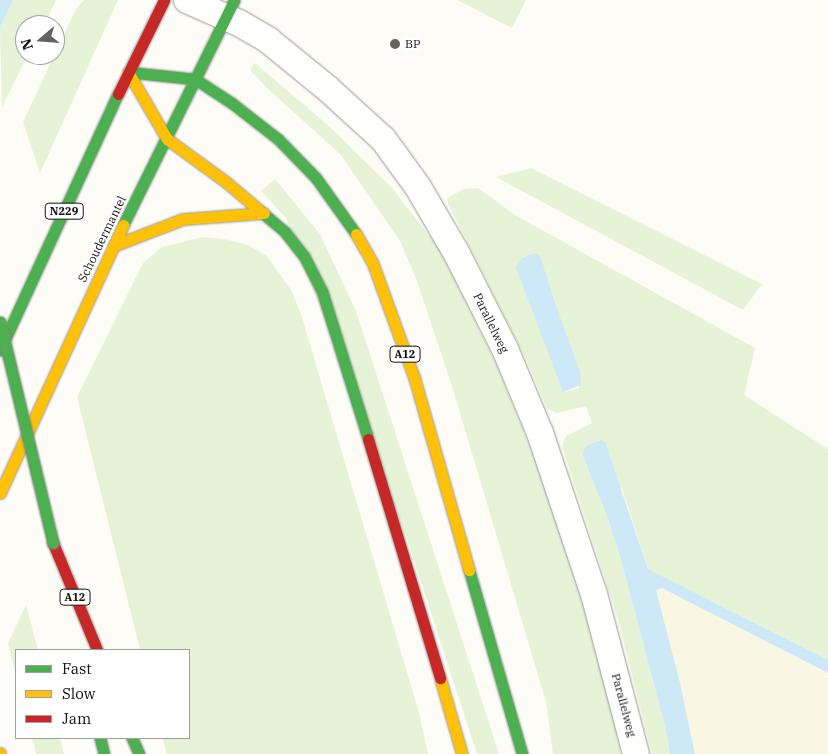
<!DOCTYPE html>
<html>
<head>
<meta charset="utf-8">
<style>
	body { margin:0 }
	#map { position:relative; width:828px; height:754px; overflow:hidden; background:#fdfcf7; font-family:"IBM Plex Serif",serif }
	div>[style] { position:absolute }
	.farmland>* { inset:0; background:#f9f7e4 }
	.green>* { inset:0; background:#e7f3d7 }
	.water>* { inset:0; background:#cde8f7 }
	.roads { filter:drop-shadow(0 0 1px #979795) drop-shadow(0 0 1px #979795) }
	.street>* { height:26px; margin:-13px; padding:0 13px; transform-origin:13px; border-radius:13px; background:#fffffe }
	.fast>* { height:11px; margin:-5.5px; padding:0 5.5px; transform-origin:5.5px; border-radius:5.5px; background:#4caf50 }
	.slow>* { height:11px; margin:-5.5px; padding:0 5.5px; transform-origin:5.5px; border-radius:5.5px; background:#ffc107 }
	.jam>* { height:11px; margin:-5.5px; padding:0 5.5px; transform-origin:5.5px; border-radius:5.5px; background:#c62828 }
	.bridges { filter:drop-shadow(0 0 1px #858482) drop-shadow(0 0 1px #858482) }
	.fast-bridge>* { height:11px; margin:-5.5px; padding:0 5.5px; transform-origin:5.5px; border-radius:5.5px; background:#4caf50 }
	.dots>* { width:14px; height:14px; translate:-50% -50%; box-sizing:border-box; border:2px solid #fff; border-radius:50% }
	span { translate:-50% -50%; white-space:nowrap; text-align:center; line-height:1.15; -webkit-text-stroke:5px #fff; paint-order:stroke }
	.shield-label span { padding:1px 4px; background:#fff; border:1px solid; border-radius:4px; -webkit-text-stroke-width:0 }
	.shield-label { font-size:11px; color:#111; font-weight:700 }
	.poi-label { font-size:12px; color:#111 }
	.left { translate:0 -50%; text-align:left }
	.street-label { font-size:12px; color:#111 }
	.legend { position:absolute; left:15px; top:649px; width:175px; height:90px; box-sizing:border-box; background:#fff; border:1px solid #a0a0a0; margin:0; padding:6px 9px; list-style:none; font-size:15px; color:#111 }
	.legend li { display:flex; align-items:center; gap:10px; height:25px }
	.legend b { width:25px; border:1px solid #a0a0a0 }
	.north { position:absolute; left:15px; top:15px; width:50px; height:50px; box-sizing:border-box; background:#fff; border:1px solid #a0a0a0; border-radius:50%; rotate:252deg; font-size:14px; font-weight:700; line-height:20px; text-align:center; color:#111 }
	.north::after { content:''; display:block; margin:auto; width:18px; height:22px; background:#646362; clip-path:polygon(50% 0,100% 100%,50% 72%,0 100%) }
</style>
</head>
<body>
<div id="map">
	<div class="farmland">
		<div style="clip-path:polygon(662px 588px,828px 673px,828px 754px,695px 754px,680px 683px,655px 594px,656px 590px)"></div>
	</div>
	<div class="green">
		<div style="clip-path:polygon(13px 0,56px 0,44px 25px,25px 25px,25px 55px,28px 55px,2px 107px,0 28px)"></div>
		<div style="clip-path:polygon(84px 0,118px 0,40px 173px,23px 122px,76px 9px)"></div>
		<div style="clip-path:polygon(457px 0,526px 0,512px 28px)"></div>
		<div style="clip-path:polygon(255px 63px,330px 127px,392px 188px,438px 247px,496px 363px,533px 454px,592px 631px,610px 702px,621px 754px,553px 754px,546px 702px,452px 386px,417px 281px,400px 241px,341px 155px,267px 88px,251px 71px,251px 68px)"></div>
		<div style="clip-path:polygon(531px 168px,762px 284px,743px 310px,496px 177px)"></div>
		<div style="clip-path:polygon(275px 179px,320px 234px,356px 311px,499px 754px,477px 754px,405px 533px,286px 218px,261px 191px)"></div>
		<div style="clip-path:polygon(evenodd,478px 188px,515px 215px,755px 348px,744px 395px,828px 449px,828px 660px,648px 569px,622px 488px,583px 450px,582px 454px,607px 516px,620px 556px,665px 726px,670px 754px,652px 754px,618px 619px,562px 446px,566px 436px,592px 423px,586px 406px,557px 413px,547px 409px,528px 363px,448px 203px,447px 198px,464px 189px,478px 188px,542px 261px,556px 305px,580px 371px,579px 388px,564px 392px,542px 261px)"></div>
		<div style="clip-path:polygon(202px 237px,224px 239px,248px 245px,267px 256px,291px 290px,301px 314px,419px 713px,428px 754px,167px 754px,162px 738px,189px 738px,189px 650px,140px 650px,77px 397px,143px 263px,162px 247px)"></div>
		<div style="clip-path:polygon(26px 605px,38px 650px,16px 650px,16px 676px,8px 643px)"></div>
		<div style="clip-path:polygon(32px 738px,60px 738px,64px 754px,36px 754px)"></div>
	</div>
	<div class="water">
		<div style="clip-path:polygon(0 0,13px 0,0 28px)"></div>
		<div style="clip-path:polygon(534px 253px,539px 255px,542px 261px,556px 305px,580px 371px,581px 385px,563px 392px,516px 267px,521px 259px)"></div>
		<div style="clip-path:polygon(601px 440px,605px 442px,648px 569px,828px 660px,828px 673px,662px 588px,656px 590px,680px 683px,695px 754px,670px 754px,665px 726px,620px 556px,607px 516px,582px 454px,586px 446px)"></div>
	</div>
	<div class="roads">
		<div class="street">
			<div style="left:187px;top:0;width:57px;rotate:23.9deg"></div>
			<div style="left:239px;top:23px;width:34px;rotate:30deg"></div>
			<div style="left:268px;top:40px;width:77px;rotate:39.2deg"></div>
			<div style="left:328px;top:89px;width:74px;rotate:42.3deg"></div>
			<div style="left:383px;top:139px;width:59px;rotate:53.9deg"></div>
			<div style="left:418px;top:187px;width:78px;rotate:59.8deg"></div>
			<div style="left:457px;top:254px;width:106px;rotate:63.2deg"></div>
			<div style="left:505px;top:349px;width:91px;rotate:67.4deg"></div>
			<div style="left:540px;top:433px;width:170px;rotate:71.5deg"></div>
			<div style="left:594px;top:594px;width:165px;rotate:75.3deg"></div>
		</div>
		<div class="fast">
			<div style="left:128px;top:72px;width:67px;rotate:6deg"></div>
			<div style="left:195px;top:79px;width:45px;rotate:33.3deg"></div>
			<div style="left:233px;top:104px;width:57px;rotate:37.9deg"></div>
			<div style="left:278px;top:139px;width:54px;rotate:45.7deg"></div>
			<div style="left:316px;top:178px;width:69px;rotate:54.5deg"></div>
			<div style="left:259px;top:210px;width:34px;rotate:40deg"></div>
			<div style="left:285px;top:232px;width:31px;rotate:52deg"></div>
			<div style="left:304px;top:256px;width:39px;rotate:63deg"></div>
			<div style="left:322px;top:291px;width:155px;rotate:72.7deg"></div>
			<div style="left:123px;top:225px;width:251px;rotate:-63.7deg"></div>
			<div style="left:0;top:350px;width:282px;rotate:-65.3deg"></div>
			<div style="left:469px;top:570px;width:191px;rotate:73.9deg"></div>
			<div style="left:100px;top:738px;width:16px;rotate:76deg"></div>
			<div style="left:132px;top:738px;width:17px;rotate:66deg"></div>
		</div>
		<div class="slow">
			<div style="left:128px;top:72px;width:78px;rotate:59.8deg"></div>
			<div style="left:167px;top:139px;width:73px;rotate:36.1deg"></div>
			<div style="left:226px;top:182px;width:43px;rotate:40.3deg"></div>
			<div style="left:356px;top:234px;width:34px;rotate:60deg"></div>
			<div style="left:373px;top:264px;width:120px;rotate:70.1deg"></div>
			<div style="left:414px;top:377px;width:201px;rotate:74.1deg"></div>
			<div style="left:113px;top:246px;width:75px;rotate:-21.1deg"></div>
			<div style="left:183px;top:219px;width:81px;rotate:-4.2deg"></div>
			<div style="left:0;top:493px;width:295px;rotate:-65.3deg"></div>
			<div style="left:440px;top:678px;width:79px;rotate:73.9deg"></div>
			<div style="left:0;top:753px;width:1px;rotate:90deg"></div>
		</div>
		<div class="jam">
			<div style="left:118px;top:94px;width:105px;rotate:-63.9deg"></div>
			<div style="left:368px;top:439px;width:250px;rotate:73.2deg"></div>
			<div style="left:53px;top:543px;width:116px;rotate:67.6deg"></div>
		</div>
	</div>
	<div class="bridges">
		<div class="fast-bridge">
			<div style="left:0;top:322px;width:227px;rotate:76.5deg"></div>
		</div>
	</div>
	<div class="dots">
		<div style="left:395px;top:44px;background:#646362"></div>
	</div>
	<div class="shield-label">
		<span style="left:64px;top:211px">N229</span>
		<span style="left:405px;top:354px">A12</span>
		<span style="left:75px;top:597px">A12</span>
	</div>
	<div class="poi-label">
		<span class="left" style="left:405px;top:44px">BP</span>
	</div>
	<div class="street-label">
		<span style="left:102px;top:239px;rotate:-64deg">Schoudermantel</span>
		<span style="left:491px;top:323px;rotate:64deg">Parallelweg</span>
		<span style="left:624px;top:705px;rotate:75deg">Parallelweg</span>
	</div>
	<ul class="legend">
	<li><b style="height:6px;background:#4caf50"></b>Fast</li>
	<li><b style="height:6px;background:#ffc107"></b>Slow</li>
	<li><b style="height:6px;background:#c62828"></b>Jam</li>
	</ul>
	<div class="north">N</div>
</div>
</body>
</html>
